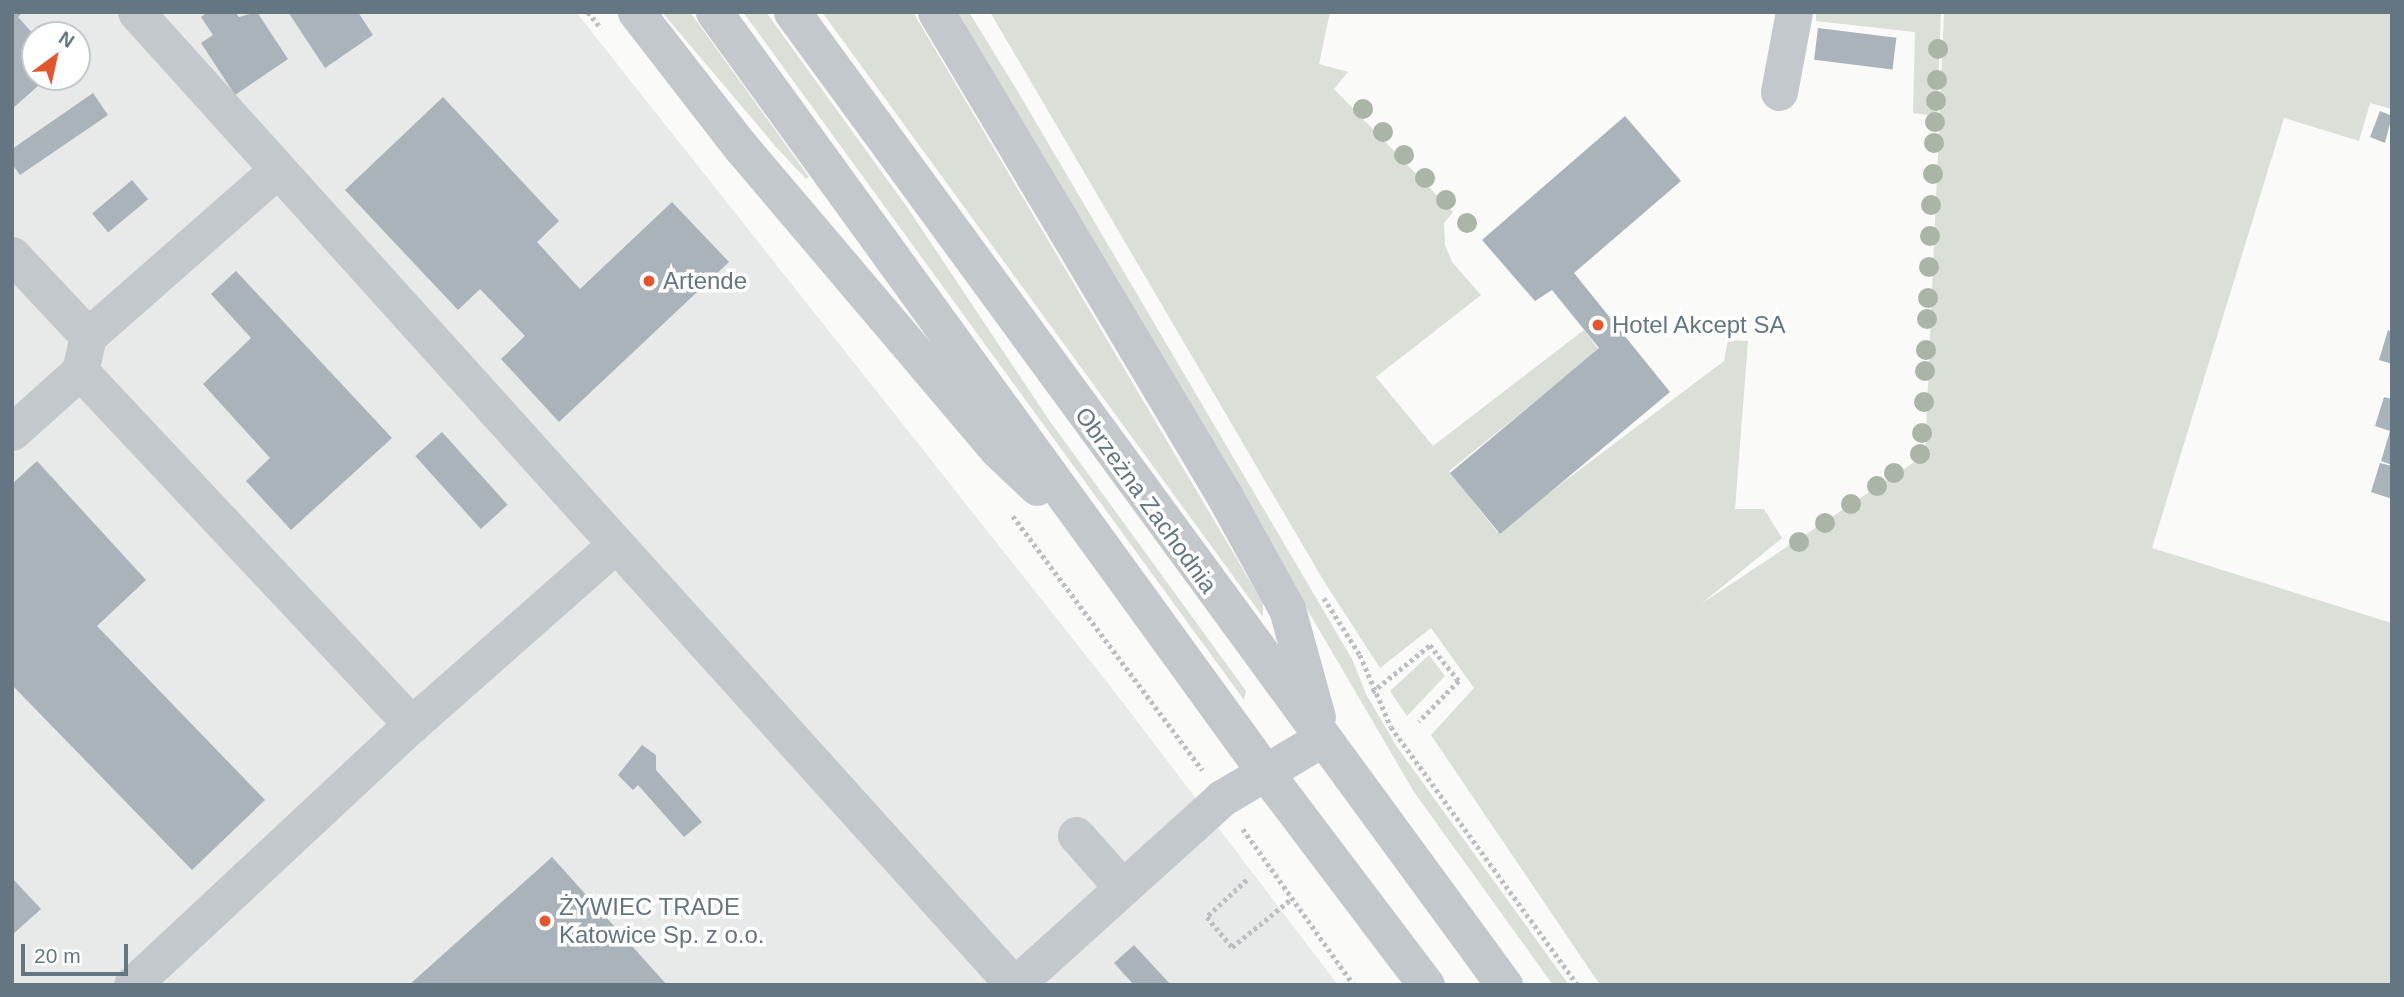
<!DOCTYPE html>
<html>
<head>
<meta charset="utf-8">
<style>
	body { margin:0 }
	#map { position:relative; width:2404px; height:997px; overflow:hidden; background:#fafaf8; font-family:Helvetica,sans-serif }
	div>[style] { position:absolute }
	.built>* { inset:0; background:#e8e9e9 }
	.green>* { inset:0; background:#dadfd7 }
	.building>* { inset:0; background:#aab3b9; transform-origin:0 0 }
	.path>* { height:4.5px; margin-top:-2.25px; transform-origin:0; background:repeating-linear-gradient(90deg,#bbbfc2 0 3.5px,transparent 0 7px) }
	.minor>* { height:37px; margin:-18.5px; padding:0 18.5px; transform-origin:18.5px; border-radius:18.5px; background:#c3c8cc }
	.trees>* { width:20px; height:20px; margin:-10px; border-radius:50%; background:#aab4a7 }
	.dots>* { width:19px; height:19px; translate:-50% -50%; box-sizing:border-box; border:4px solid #fff; border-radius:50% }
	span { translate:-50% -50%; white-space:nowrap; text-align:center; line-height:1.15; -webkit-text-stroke:7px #fff; paint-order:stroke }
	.poi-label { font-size:24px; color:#657683 }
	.left { translate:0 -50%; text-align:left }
	.street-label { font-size:24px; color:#657683 }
	.frame { position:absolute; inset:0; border:14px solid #657683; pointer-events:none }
	.north { position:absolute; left:21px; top:21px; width:70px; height:70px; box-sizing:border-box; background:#fff; border:2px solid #c1c8cd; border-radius:50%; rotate:33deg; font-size:19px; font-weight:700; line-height:28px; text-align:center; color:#657683 }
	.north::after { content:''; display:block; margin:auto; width:24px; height:32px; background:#e4572e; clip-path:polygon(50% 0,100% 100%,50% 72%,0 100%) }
	.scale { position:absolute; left:21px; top:944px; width:107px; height:32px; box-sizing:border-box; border:4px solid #657683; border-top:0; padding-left:9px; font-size:21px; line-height:24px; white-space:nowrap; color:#657683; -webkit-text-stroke:5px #fff; paint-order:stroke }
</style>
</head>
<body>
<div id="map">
	<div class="built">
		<div style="clip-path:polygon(evenodd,12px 12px,576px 12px,1111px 687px,1338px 985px,12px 985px,12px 12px,35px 35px,77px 35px,77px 77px,35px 77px,35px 35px)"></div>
	</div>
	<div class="green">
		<div style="clip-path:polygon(662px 12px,690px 12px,809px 177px,806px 179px,776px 147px)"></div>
		<div style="clip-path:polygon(743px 12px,766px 12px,907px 207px,1049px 420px,1246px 691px,1244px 700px)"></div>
		<div style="clip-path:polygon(822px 12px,913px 12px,1263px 603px,1263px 617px)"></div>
		<div style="clip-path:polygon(958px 12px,969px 12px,1018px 92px,1352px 659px,1366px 694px,1397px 747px,1569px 985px,1553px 985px,1414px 792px)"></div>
		<div style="clip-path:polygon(990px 12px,1330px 12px,1319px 64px,1348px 72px,1334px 89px,1453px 212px,1444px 223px,1445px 245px,1452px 262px,1481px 295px,1376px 377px,1433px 446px,1584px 330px,1599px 350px,1449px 471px,1497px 532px,1724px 361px,1728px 340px,1748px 341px,1735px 509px,1764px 509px,1782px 538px,1701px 604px,1925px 455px,1944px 12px,2391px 12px,2392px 109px,2370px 103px,2359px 141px,2284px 118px,2152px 548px,2392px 623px,2392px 985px,1600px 985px,1431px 735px,1474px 688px,1431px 628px,1380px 668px,1325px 583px)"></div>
		<div style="clip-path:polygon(1816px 12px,1941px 13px,1937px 116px,1913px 113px,1915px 32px,1816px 21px)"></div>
		<div style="clip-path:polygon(1429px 655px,1445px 676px,1407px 716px,1390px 691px)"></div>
	</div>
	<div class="building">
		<div style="clip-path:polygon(12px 12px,23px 12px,18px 17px,35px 36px,35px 77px,48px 77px,12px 109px)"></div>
		<div style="clip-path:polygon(208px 12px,235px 12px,239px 17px,257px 12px,288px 59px,235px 95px,201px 43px,213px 35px,201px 17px)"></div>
		<div style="clip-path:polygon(288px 12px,358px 12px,373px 35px,325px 68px)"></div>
		<div style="left:1818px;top:28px;width:79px;height:32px;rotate:7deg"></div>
		<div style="clip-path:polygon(93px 93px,108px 115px,20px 175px,12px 164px,12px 149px)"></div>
		<div style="clip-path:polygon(443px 97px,559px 221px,537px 242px,580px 289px,672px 202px,729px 262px,559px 422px,501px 359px,525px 336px,480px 289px,458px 310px,345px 190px)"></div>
		<div style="clip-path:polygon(2380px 111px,2392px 116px,2385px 143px,2370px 137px)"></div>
		<div style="clip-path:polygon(1625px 116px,1681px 181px,1574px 273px,1670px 392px,1500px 534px,1450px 473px,1599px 348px,1552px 290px,1535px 301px,1482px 240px)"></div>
		<div style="left:132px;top:180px;width:25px;height:52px;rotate:50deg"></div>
		<div style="clip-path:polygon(236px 271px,392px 438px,291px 530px,246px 481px,270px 458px,203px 384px,251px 338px,211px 294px)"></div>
		<div style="clip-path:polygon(2388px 330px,2392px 332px,2392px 364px,2379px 360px)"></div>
		<div style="clip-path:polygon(2384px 397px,2392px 399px,2392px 465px,2381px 461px,2390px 431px,2375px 426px)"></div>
		<div style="left:442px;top:432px;width:98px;height:36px;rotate:48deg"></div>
		<div style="clip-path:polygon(37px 461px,146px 580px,97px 626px,265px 800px,192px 870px,12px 685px,12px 484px)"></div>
		<div style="clip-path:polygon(2380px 463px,2392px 466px,2392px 499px,2371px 492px)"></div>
		<div style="clip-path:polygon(642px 745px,656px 755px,656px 770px,702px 822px,684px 837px,638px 785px,633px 790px,618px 775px)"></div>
		<div style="clip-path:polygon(552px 857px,667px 985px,409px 985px)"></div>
		<div style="clip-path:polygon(12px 878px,41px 909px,12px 935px)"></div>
		<div style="clip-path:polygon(1134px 945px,1171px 985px,1134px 985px,1114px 963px)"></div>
	</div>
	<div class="path">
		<div style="left:588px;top:12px;width:21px;rotate:51deg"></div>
		<div style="left:2391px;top:12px;width:1px;rotate:45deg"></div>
		<div style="left:1013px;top:516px;width:317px;rotate:53.3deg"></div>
		<div style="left:1324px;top:598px;width:67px;rotate:57.7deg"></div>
		<div style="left:1360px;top:655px;width:78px;rotate:66.7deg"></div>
		<div style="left:1391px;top:727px;width:319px;rotate:54.1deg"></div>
		<div style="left:1372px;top:692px;width:75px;rotate:-39deg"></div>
		<div style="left:1430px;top:645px;width:46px;rotate:51.1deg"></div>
		<div style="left:1459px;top:681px;width:57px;rotate:134.3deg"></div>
		<div style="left:1243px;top:829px;width:191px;rotate:54.6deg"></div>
		<div style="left:1247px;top:880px;width:54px;rotate:137.2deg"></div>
		<div style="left:1207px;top:917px;width:39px;rotate:50deg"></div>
		<div style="left:1232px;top:947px;width:75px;rotate:-39deg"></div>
	</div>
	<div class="minor">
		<div style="left:136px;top:12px;width:1311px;rotate:47.94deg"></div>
		<div style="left:636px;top:12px;width:170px;rotate:52.2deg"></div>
		<div style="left:740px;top:146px;width:397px;rotate:49.7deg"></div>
		<div style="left:997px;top:449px;width:55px;rotate:43.5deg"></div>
		<div style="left:714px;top:12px;width:939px;rotate:54.06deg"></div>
		<div style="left:1265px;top:772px;width:267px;rotate:52.9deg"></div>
		<div style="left:792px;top:12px;width:1206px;rotate:53.8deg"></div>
		<div style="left:936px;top:12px;width:562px;rotate:59.19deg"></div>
		<div style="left:1224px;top:495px;width:130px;rotate:61.1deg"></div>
		<div style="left:1287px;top:609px;width:112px;rotate:74.5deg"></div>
		<div style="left:1779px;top:92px;width:81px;rotate:-79.4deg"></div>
		<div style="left:12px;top:255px;width:111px;rotate:46.8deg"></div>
		<div style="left:80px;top:371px;width:485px;rotate:46.8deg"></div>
		<div style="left:12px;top:432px;width:91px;rotate:-41.9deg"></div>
		<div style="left:80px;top:371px;width:36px;rotate:-77deg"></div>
		<div style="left:88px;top:336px;width:250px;rotate:-41.3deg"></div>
		<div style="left:1076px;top:835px;width:69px;rotate:48.5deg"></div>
		<div style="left:132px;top:985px;width:383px;rotate:-43deg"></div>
		<div style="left:412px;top:724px;width:269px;rotate:-41.4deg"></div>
		<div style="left:1015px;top:985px;width:279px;rotate:-42.1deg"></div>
		<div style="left:1222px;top:798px;width:117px;rotate:-30.7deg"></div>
	</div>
	<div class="trees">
		<div style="left:1938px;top:49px"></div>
		<div style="left:1937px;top:80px"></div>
		<div style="left:1936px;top:101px"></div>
		<div style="left:1363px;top:109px"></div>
		<div style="left:1935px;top:122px"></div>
		<div style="left:1383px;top:132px"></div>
		<div style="left:1934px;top:143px"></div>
		<div style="left:1404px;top:155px"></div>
		<div style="left:1933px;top:174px"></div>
		<div style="left:1425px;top:178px"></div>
		<div style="left:1446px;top:200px"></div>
		<div style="left:1931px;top:205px"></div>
		<div style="left:1467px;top:223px"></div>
		<div style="left:1930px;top:236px"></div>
		<div style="left:1929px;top:267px"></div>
		<div style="left:1928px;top:298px"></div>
		<div style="left:1927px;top:319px"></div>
		<div style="left:1926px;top:350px"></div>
		<div style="left:1925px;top:371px"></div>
		<div style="left:1924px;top:402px"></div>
		<div style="left:1922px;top:433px"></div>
		<div style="left:1920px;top:454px"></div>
		<div style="left:1894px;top:473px"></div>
		<div style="left:1877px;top:486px"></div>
		<div style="left:1851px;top:504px"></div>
		<div style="left:1825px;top:523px"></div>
		<div style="left:1799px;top:542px"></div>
	</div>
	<div class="dots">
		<div style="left:649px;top:281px;background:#e4572e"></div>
		<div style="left:1598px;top:325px;background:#e4572e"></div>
		<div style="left:545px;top:921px;background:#e4572e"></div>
	</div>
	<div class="poi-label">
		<span class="left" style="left:663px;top:281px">Artende</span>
		<span class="left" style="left:1612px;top:325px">Hotel Akcept SA</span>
		<span class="left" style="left:559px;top:921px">ŻYWIEC TRADE<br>Katowice Sp. z o.o.</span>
	</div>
	<div class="street-label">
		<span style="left:1146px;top:500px;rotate:54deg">Obrzeżna Zachodnia</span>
	</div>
	<div class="frame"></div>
	<div class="north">N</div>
	<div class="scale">20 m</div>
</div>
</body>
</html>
